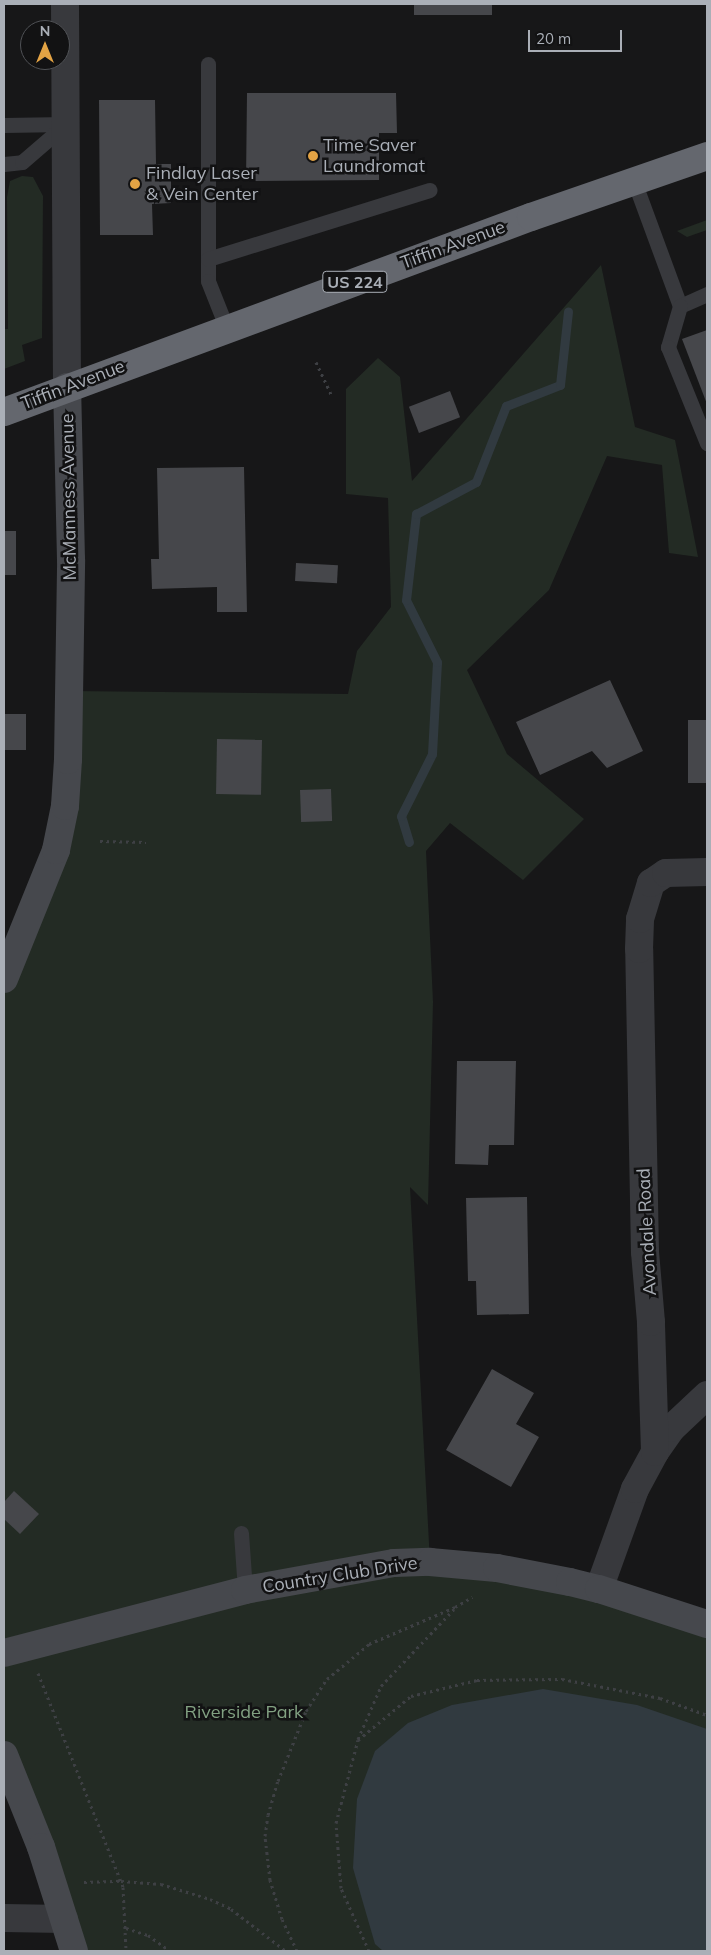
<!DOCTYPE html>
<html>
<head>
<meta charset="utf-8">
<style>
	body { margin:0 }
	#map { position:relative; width:711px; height:1955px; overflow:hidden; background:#171718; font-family:Mulish,sans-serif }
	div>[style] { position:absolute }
	.green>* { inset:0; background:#232b24 }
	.water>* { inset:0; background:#313a40 }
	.stream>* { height:9px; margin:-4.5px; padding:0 4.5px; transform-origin:4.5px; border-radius:4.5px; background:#313a40 }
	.building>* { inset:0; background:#46474b; transform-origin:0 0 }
	.path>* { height:3px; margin-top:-1.5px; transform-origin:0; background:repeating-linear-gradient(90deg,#3e4044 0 2.5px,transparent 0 6.5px) }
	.lane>* { height:15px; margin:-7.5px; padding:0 7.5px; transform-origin:7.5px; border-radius:7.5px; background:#38393d }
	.street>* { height:28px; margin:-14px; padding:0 14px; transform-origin:14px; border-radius:14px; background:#38393d }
	.secondary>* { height:28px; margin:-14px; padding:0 14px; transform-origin:14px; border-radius:14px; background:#46484d }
	.highway>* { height:28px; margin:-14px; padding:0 14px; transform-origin:14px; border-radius:14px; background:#64676e }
	.dots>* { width:14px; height:14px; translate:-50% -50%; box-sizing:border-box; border:2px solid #121213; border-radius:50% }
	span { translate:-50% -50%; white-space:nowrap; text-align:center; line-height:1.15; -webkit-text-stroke:5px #121213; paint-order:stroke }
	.shield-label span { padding:1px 4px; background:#121213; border:1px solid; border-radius:4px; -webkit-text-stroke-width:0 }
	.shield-label { font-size:16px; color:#aaafb7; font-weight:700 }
	.poi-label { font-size:18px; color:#aaafb7 }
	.left { translate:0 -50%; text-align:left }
	.street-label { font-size:18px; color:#aaafb7 }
	.park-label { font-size:18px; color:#82a182 }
	.frame { position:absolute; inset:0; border:5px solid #aaafb7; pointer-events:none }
	.north { position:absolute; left:20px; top:20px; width:50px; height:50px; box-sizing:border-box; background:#121213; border:1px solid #4f5155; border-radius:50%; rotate:0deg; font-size:14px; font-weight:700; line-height:20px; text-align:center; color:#aaafb7 }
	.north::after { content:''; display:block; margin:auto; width:18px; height:22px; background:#e3a344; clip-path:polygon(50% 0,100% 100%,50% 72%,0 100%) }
	.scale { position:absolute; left:528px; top:30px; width:94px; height:22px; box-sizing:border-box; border:2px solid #aaafb7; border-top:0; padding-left:6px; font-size:15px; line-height:18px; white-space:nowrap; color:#aaafb7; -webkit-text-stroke:4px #121213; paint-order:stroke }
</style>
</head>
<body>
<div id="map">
	<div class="green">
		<div style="clip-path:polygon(22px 176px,33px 177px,43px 196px,42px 338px,22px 345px,25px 361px,4px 369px,4px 329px,8px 329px,7px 197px,10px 181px)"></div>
		<div style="clip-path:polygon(707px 220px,707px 230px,687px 237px,677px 231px)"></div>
		<div style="clip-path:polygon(601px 265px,635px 427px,675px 440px,698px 557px,669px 553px,662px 465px,607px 456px,549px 590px,467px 670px,507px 754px,584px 819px,523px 880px,450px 823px,426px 851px,433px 1002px,428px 1205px,410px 1187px,430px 1562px,707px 1624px,707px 1951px,74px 1951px,4px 1755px,4px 979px,56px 850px,69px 691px,348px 694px,357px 651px,391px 607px,388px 498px,346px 494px,346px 389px,378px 358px,400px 377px,412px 481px)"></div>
	</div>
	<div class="water">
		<div style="clip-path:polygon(543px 1689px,637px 1705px,707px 1729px,707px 1951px,383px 1951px,375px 1944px,353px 1868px,357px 1799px,375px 1751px,408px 1723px,452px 1705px)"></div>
	</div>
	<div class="stream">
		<div style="left:409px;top:842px;width:27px;rotate:-107deg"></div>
		<div style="left:401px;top:816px;width:69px;rotate:-63.4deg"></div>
		<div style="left:432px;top:754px;width:92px;rotate:-86.9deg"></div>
		<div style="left:437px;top:662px;width:69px;rotate:-116.6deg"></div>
		<div style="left:406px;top:600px;width:87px;rotate:-83.4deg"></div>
		<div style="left:416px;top:514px;width:68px;rotate:-28.1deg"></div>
		<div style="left:476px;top:482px;width:82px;rotate:-68.5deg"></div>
		<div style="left:506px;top:406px;width:58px;rotate:-21.3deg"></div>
		<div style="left:560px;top:385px;width:74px;rotate:-83.8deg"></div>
	</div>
	<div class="building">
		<div style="left:414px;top:4px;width:78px;height:11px"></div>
		<div style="clip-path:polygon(247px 93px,396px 93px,397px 133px,379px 133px,379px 180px,246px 181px)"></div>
		<div style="clip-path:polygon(99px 100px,155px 100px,156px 164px,171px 164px,171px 203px,152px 204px,153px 235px,100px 235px)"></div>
		<div style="clip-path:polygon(707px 330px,707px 404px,682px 339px)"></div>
		<div style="left:450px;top:391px;width:28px;height:44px;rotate:69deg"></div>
		<div style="clip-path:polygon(244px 467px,247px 612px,217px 612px,217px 587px,152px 589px,151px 559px,159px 559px,157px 468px)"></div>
		<div style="left:4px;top:531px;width:12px;height:44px"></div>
		<div style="left:296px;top:563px;width:42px;height:18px;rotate:3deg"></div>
		<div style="clip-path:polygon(610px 680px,643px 751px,607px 768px,592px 751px,540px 775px,516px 722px)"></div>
		<div style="left:4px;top:714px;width:22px;height:36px"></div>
		<div style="left:688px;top:720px;width:19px;height:63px"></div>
		<div style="left:217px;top:739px;width:45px;height:55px;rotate:1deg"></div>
		<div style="left:331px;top:789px;width:32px;height:31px;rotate:88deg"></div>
		<div style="clip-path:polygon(457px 1061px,516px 1061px,514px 1145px,489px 1145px,488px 1165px,455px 1164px)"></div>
		<div style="clip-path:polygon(527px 1197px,529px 1314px,477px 1315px,476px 1281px,468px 1281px,466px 1198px)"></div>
		<div style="clip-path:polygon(492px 1369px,534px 1393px,516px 1424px,539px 1437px,511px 1487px,446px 1450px)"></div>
		<div style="clip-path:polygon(14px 1491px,39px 1514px,20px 1534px,4px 1519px,4px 1502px)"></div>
	</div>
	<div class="path">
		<div style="left:316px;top:362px;width:38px;rotate:65deg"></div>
		<div style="left:100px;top:841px;width:46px;rotate:1.2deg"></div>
		<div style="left:38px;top:1673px;width:230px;rotate:68.3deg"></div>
		<div style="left:123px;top:1887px;width:64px;rotate:87.3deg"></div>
		<div style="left:358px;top:1739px;width:58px;rotate:-66.5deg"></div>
		<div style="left:381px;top:1686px;width:106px;rotate:-46.5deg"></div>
		<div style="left:84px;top:1882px;width:37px;rotate:-2deg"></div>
		<div style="left:121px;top:1881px;width:40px;rotate:4.3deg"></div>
		<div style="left:161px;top:1884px;width:51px;rotate:17deg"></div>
		<div style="left:210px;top:1899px;width:23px;rotate:25deg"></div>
		<div style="left:231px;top:1909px;width:69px;rotate:37.4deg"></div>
		<div style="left:126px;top:1928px;width:23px;rotate:18deg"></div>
		<div style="left:148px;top:1935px;width:27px;rotate:36deg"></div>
		<div style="left:297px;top:1951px;width:35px;rotate:-115deg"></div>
		<div style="left:282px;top:1919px;width:41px;rotate:-107.1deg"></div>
		<div style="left:270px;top:1880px;width:44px;rotate:-96.5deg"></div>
		<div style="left:265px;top:1836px;width:21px;rotate:-82deg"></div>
		<div style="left:268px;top:1815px;width:35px;rotate:-74deg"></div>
		<div style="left:278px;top:1781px;width:75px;rotate:-68.2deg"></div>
		<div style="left:306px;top:1711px;width:38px;rotate:-57deg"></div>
		<div style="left:327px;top:1679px;width:55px;rotate:-39.8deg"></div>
		<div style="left:369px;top:1644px;width:94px;rotate:-23.3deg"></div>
		<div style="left:455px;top:1607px;width:20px;rotate:-30deg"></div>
		<div style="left:369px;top:1951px;width:69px;rotate:-114deg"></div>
		<div style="left:341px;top:1888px;width:65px;rotate:-94.4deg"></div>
		<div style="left:336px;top:1823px;width:86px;rotate:-75.2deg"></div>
		<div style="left:358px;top:1740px;width:69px;rotate:-39.7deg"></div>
		<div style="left:411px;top:1696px;width:68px;rotate:-13.6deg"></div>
		<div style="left:477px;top:1680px;width:85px;rotate:-0.7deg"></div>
		<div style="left:562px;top:1679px;width:100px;rotate:11deg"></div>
		<div style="left:660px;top:1698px;width:50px;rotate:19.9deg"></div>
	</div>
	<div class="lane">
		<div style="left:208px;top:64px;width:217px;rotate:90deg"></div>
		<div style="left:208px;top:281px;width:52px;rotate:68.4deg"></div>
		<div style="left:4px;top:125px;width:62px;rotate:-0.9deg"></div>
		<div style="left:4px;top:164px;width:18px;rotate:-6deg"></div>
		<div style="left:22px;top:162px;width:58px;rotate:-40.8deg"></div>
		<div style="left:634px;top:181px;width:133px;rotate:69.8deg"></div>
		<div style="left:680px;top:306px;width:30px;rotate:-24deg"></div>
		<div style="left:208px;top:259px;width:232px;rotate:-17.3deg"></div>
		<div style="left:680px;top:306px;width:43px;rotate:106.3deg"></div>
		<div style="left:668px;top:347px;width:104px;rotate:67.9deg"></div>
		<div style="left:241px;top:1533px;width:57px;rotate:86deg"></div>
	</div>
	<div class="street">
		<div style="left:65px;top:4px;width:383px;rotate:89.7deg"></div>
		<div style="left:655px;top:1452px;width:29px;rotate:-55deg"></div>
		<div style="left:672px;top:1428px;width:48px;rotate:-43.3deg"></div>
		<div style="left:599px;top:1589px;width:106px;rotate:-70.2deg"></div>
		<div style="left:635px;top:1489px;width:42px;rotate:-61.6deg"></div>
		<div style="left:655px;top:1452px;width:130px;rotate:-91.8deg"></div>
		<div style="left:651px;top:1322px;width:70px;rotate:-94.9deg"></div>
		<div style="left:645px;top:1252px;width:303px;rotate:-91.1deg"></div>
		<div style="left:639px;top:949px;width:30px;rotate:-88deg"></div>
		<div style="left:640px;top:919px;width:38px;rotate:-73deg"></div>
		<div style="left:651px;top:883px;width:18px;rotate:-34deg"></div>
		<div style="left:666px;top:873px;width:41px;rotate:-1.4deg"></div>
		<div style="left:4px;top:1918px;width:60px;rotate:1deg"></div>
	</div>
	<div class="secondary">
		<div style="left:4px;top:979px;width:139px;rotate:-68deg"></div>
		<div style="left:56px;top:850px;width:45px;rotate:-78.4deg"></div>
		<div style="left:65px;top:806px;width:46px;rotate:-86.3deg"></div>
		<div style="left:68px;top:760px;width:200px;rotate:-89.1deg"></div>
		<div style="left:71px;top:560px;width:173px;rotate:-91.3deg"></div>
		<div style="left:4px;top:1653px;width:249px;rotate:-14.6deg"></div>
		<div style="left:245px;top:1590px;width:151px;rotate:-10.3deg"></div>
		<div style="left:394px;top:1563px;width:36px;rotate:-2deg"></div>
		<div style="left:430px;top:1562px;width:67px;rotate:5.1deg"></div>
		<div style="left:497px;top:1568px;width:74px;rotate:10.9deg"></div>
		<div style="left:570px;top:1582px;width:30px;rotate:14deg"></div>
		<div style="left:599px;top:1589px;width:114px;rotate:18deg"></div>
		<div style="left:4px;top:1755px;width:99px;rotate:68.1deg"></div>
		<div style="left:41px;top:1847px;width:109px;rotate:72.4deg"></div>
	</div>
	<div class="highway">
		<div style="left:4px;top:412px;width:562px;rotate:-20.31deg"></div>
		<div style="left:531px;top:217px;width:186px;rotate:-19.1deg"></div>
	</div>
	<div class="dots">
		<div style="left:313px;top:156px;background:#e3a344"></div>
		<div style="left:135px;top:184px;background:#e3a344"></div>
	</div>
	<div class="shield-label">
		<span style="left:355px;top:282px">US 224</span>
	</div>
	<div class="poi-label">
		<span class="left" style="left:323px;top:156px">Time Saver<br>Laundromat</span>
		<span class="left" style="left:146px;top:184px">Findlay Laser<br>&amp; Vein Center</span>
	</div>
	<div class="street-label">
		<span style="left:453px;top:245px;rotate:-20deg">Tiffin Avenue</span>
		<span style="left:73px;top:385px;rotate:-21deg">Tiffin Avenue</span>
		<span style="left:69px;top:497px;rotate:-91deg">McManness Avenue</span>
		<span style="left:647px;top:1232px;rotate:-93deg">Avondale Road</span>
		<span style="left:340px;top:1575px;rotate:-9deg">Country Club Drive</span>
	</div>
	<div class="park-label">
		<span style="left:244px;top:1712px">Riverside Park</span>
	</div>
	<div class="frame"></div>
	<div class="north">N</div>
	<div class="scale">20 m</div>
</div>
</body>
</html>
